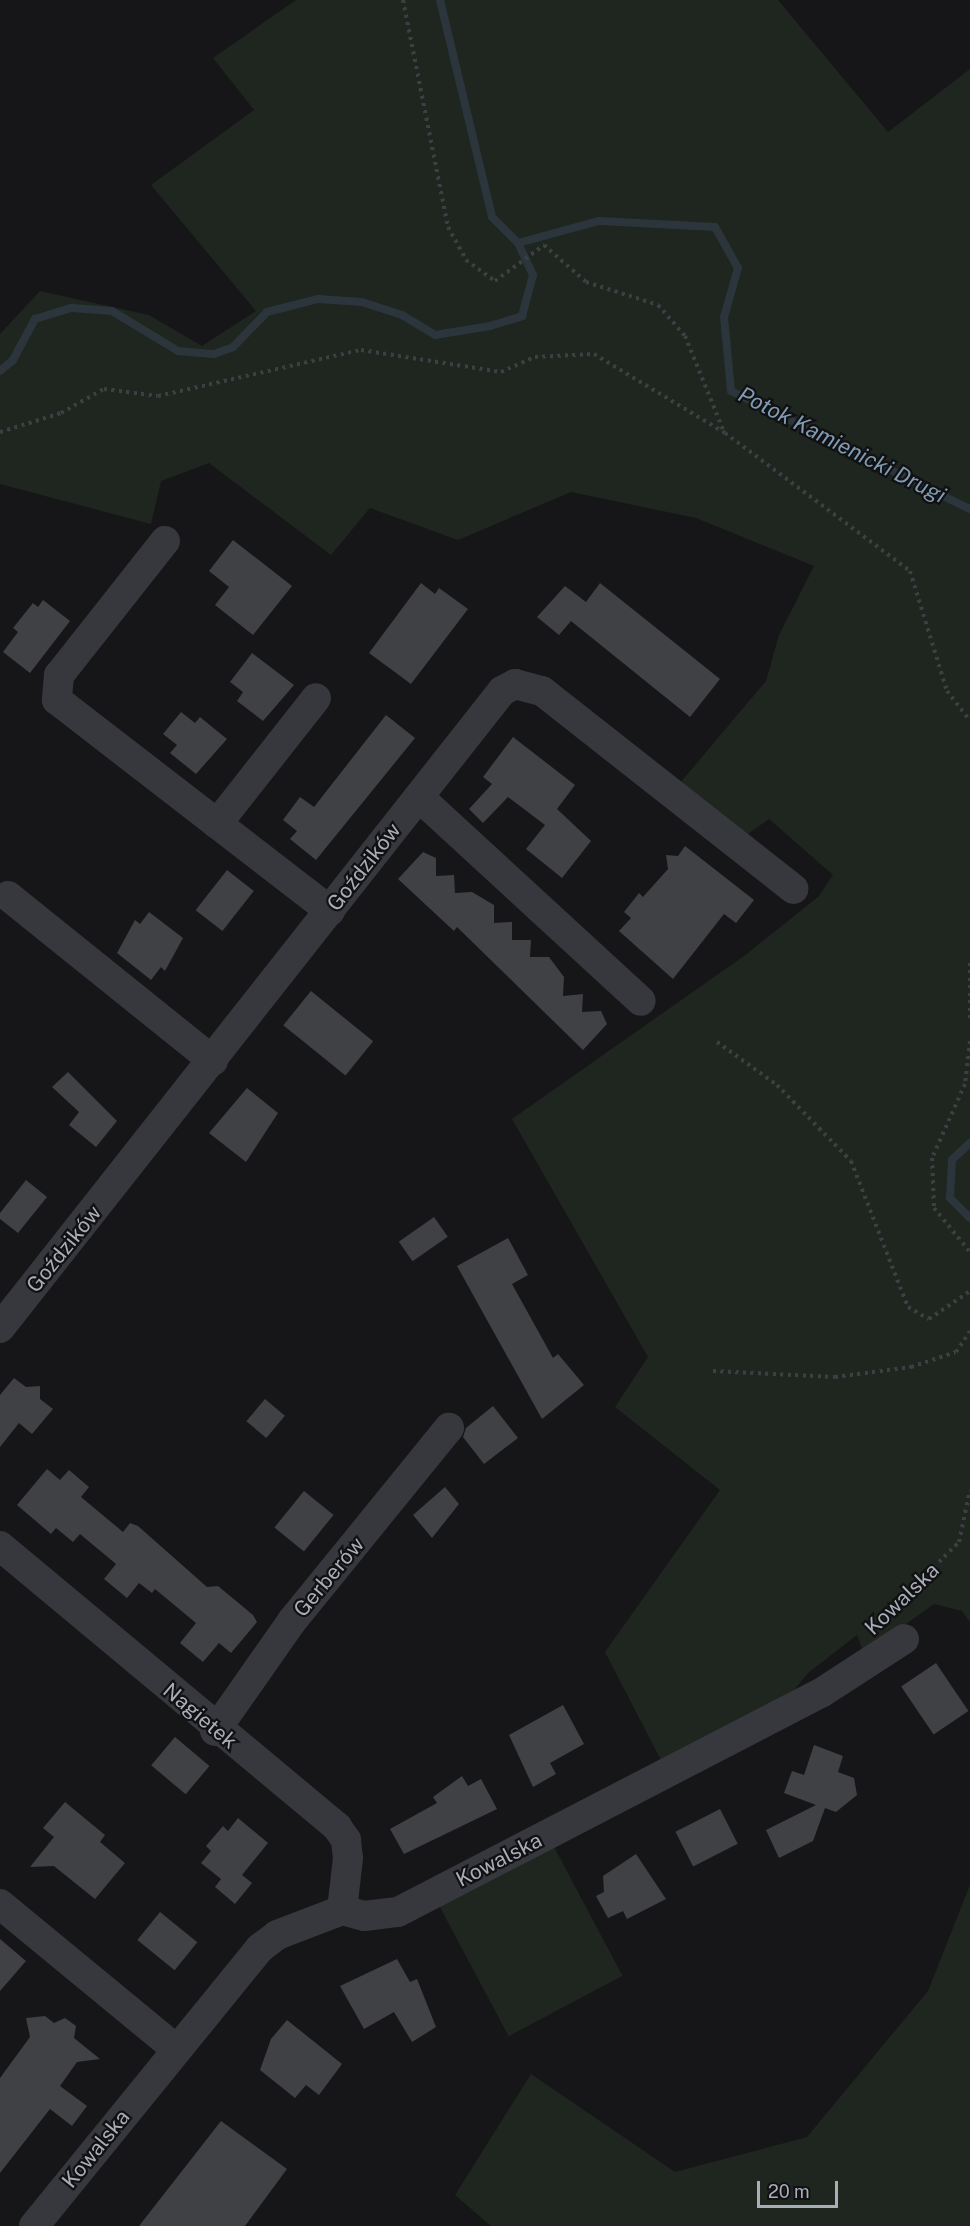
<!DOCTYPE html>
<html>
<head>
<meta charset="utf-8">
<style>
	body { margin:0 }
	#map { position:relative; width:970px; height:2226px; overflow:hidden; background:#161618; font-family:"Public Sans",sans-serif }
	div>[style] { position:absolute }
	.green>* { inset:0; background:#1e261f; transform-origin:0 0 }
	.stream>* { height:8px; margin:-4px; padding:0 4px; transform-origin:4px; border-radius:4px; background:#2c353c }
	.building>* { inset:0; background:#404145; transform-origin:0 0 }
	.path>* { height:4px; margin-top:-2px; transform-origin:0; background:repeating-linear-gradient(90deg,#3d3f44 0 3px,transparent 0 7.5px) }
	.minor>* { height:30px; margin:-15px; padding:0 15px; transform-origin:15px; border-radius:15px; background:#37383d }
	span { translate:-50% -50%; white-space:nowrap; text-align:center; line-height:1.15; -webkit-text-stroke:4.5px #111113; paint-order:stroke }
	.street-label { font-size:21px; color:#a8adb8 }
	.water-label { font-size:22px; color:#7f9bb3; font-style:italic }
	.scale { position:absolute; left:757px; top:2181px; width:81px; height:27px; box-sizing:border-box; border:3px solid #a8adb8; border-top:0; padding-left:8px; font-size:18px; line-height:21px; white-space:nowrap; color:#a8adb8; -webkit-text-stroke:4px #111113; paint-order:stroke }
</style>
</head>
<body>
<div id="map">
	<div class="green">
		<div style="clip-path:polygon(296px 0,778px 0,888px 132px,970px 69px,970px 1622px,962px 1611px,934px 1604px,864px 1654px,857px 1635px,808px 1673px,790px 1695px,664px 1766px,605px 1652px,720px 1490px,615px 1407px,648px 1357px,512px 1119px,744px 956px,818px 897px,833px 875px,769px 819px,744px 837px,680px 783px,766px 681px,779px 635px,814px 566px,696px 518px,571px 492px,458px 540px,370px 508px,331px 555px,209px 463px,161px 481px,151px 524px,0 484px,0 334px,40px 291px,149px 315px,202px 346px,256px 311px,151px 185px,254px 110px,213px 58px)"></div>
		<div style="left:553px;top:1845px;width:148px;height:129px;rotate:62deg"></div>
		<div style="clip-path:polygon(970px 1885px,970px 2226px,491px 2226px,455px 2195px,531px 2074px,675px 2172px,807px 2137px,928px 1991px)"></div>
	</div>
	<div class="stream">
		<div style="left:440px;top:0;width:223px;rotate:76.5deg"></div>
		<div style="left:492px;top:217px;width:37px;rotate:45deg"></div>
		<div style="left:518px;top:243px;width:84px;rotate:-15.2deg"></div>
		<div style="left:599px;top:221px;width:116px;rotate:3deg"></div>
		<div style="left:715px;top:227px;width:47px;rotate:60.7deg"></div>
		<div style="left:738px;top:268px;width:51px;rotate:105.9deg"></div>
		<div style="left:724px;top:317px;width:74px;rotate:84.6deg"></div>
		<div style="left:731px;top:391px;width:267px;rotate:26.3deg"></div>
		<div style="left:0;top:371px;width:17px;rotate:-40deg"></div>
		<div style="left:13px;top:360px;width:47px;rotate:-61.8deg"></div>
		<div style="left:35px;top:319px;width:39px;rotate:-17deg"></div>
		<div style="left:72px;top:308px;width:40px;rotate:4.3deg"></div>
		<div style="left:112px;top:311px;width:77px;rotate:31.2deg"></div>
		<div style="left:178px;top:351px;width:36px;rotate:5deg"></div>
		<div style="left:214px;top:354px;width:20px;rotate:-20deg"></div>
		<div style="left:233px;top:347px;width:49px;rotate:-45.8deg"></div>
		<div style="left:267px;top:312px;width:53px;rotate:-14.3deg"></div>
		<div style="left:318px;top:299px;width:44px;rotate:3.9deg"></div>
		<div style="left:362px;top:302px;width:42px;rotate:18deg"></div>
		<div style="left:402px;top:315px;width:39px;rotate:31deg"></div>
		<div style="left:435px;top:335px;width:56px;rotate:-9.3deg"></div>
		<div style="left:490px;top:326px;width:34px;rotate:-17deg"></div>
		<div style="left:522px;top:316px;width:42px;rotate:-75deg"></div>
		<div style="left:533px;top:275px;width:35px;rotate:-115deg"></div>
		<div style="left:970px;top:1143px;width:25px;rotate:137deg"></div>
		<div style="left:952px;top:1160px;width:38px;rotate:93deg"></div>
		<div style="left:950px;top:1198px;width:28px;rotate:45deg"></div>
	</div>
	<div class="building">
		<div style="clip-path:polygon(233px 540px,292px 586px,253px 635px,215px 605px,229px 587px,209px 571px)"></div>
		<div style="clip-path:polygon(421px 583px,435px 594px,439px 588px,468px 609px,411px 684px,369px 653px)"></div>
		<div style="clip-path:polygon(600px 583px,720px 679px,690px 717px,571px 621px,559px 635px,537px 617px,565px 586px,586px 602px)"></div>
		<div style="clip-path:polygon(43px 600px,70px 621px,30px 673px,3px 652px,18px 632px,13px 628px,33px 603px,38px 607px)"></div>
		<div style="clip-path:polygon(252px 653px,294px 685px,263px 721px,237px 701px,243px 692px,230px 682px)"></div>
		<div style="clip-path:polygon(181px 712px,195px 723px,200px 717px,227px 739px,196px 774px,170px 753px,177px 745px,163px 734px)"></div>
		<div style="clip-path:polygon(386px 715px,415px 738px,316px 860px,290px 839px,297px 831px,283px 820px,300px 797px,314px 807px)"></div>
		<div style="clip-path:polygon(513px 737px,575px 785px,557px 809px,591px 841px,562px 878px,526px 849px,545px 825px,508px 797px,483px 823px,469px 809px,492px 784px,483px 777px)"></div>
		<div style="clip-path:polygon(685px 846px,754px 900px,736px 923px,724px 914px,673px 979px,619px 931px,631px 918px,624px 912px,639px 893px,643px 897px,668px 869px,666px 855px,678px 856px)"></div>
		<div style="clip-path:polygon(423px 852px,436px 858px,436px 876px,454px 875px,455px 893px,472px 892px,494px 905px,494px 923px,512px 922px,512px 940px,531px 940px,530px 957px,549px 957px,564px 977px,563px 996px,583px 994px,582px 1012px,601px 1011px,607px 1024px,583px 1050px,457px 927px,454px 931px,398px 879px)"></div>
		<div style="left:227px;top:870px;width:34px;height:51px;rotate:38deg"></div>
		<div style="clip-path:polygon(149px 912px,183px 938px,165px 971px,161px 967px,151px 980px,117px 953px,135px 920px,140px 924px)"></div>
		<div style="left:311px;top:991px;width:80px;height:44px;rotate:39deg"></div>
		<div style="clip-path:polygon(68px 1072px,117px 1121px,96px 1147px,69px 1125px,79px 1112px,52px 1087px)"></div>
		<div style="clip-path:polygon(247px 1088px,278px 1113px,246px 1162px,209px 1133px)"></div>
		<div style="clip-path:polygon(26px 1180px,47px 1197px,18px 1233px,0 1219px,0 1213px)"></div>
		<div style="left:434px;top:1217px;width:24px;height:43px;rotate:55deg"></div>
		<div style="clip-path:polygon(508px 1238px,528px 1275px,512px 1284px,553px 1358px,558px 1354px,584px 1385px,542px 1419px,457px 1266px)"></div>
		<div style="clip-path:polygon(14px 1378px,26px 1387px,40px 1386px,40px 1399px,53px 1409px,32px 1434px,19px 1423px,0 1447px,0 1395px)"></div>
		<div style="left:265px;top:1399px;width:26px;height:29px;rotate:40deg"></div>
		<div style="clip-path:polygon(493px 1406px,518px 1438px,484px 1464px,463px 1437px,466px 1428px)"></div>
		<div style="clip-path:polygon(47px 1469px,60px 1480px,69px 1470px,89px 1487px,81px 1497px,123px 1532px,130px 1523px,138px 1526px,207px 1587px,218px 1586px,253px 1615px,257px 1622px,231px 1653px,219px 1643px,203px 1662px,180px 1643px,196px 1623px,155px 1589px,152px 1593px,139px 1583px,127px 1598px,104px 1579px,116px 1564px,80px 1534px,73px 1542px,56px 1528px,51px 1534px,17px 1505px)"></div>
		<div style="clip-path:polygon(445px 1487px,459px 1504px,432px 1538px,413px 1515px)"></div>
		<div style="left:304px;top:1491px;width:38px;height:47px;rotate:39deg"></div>
		<div style="left:936px;top:1663px;width:58px;height:42px;rotate:56deg"></div>
		<div style="clip-path:polygon(563px 1705px,584px 1744px,550px 1763px,556px 1774px,533px 1787px,509px 1735px)"></div>
		<div style="left:175px;top:1737px;width:45px;height:37px;rotate:40deg"></div>
		<div style="clip-path:polygon(814px 1745px,843px 1756px,838px 1772px,854px 1778px,857px 1795px,836px 1812px,825px 1808px,813px 1841px,779px 1858px,766px 1830px,816px 1805px,784px 1793px,792px 1771px,804px 1775px)"></div>
		<div style="clip-path:polygon(462px 1776px,468px 1786px,481px 1779px,497px 1809px,404px 1854px,390px 1829px,437px 1803px,433px 1797px)"></div>
		<div style="clip-path:polygon(65px 1802px,105px 1835px,100px 1842px,125px 1863px,95px 1899px,54px 1866px,30px 1867px,54px 1837px,43px 1828px)"></div>
		<div style="left:720px;top:1809px;width:39px;height:50px;rotate:63deg"></div>
		<div style="clip-path:polygon(238px 1818px,268px 1843px,242px 1875px,252px 1883px,235px 1904px,215px 1887px,221px 1879px,201px 1863px,211px 1851px,206px 1846px,223px 1826px,228px 1831px)"></div>
		<div style="clip-path:polygon(636px 1854px,666px 1899px,627px 1919px,623px 1911px,608px 1918px,596px 1896px,604px 1892px,603px 1876px)"></div>
		<div style="left:160px;top:1912px;width:48px;height:36px;rotate:39deg"></div>
		<div style="clip-path:polygon(0 1939px,26px 1961px,0 1991px)"></div>
		<div style="clip-path:polygon(397px 1959px,410px 1982px,417px 1979px,436px 2027px,412px 2042px,394px 2012px,364px 2029px,340px 1986px)"></div>
		<div style="clip-path:polygon(45px 2016px,54px 2023px,65px 2018px,76px 2026px,74px 2038px,100px 2059px,77px 2062px,60px 2086px,87px 2106px,72px 2126px,50px 2109px,0 2173px,0 2078px,30px 2037px,26px 2018px)"></div>
		<div style="clip-path:polygon(287px 2020px,342px 2064px,319px 2095px,306px 2085px,295px 2098px,260px 2070px,271px 2039px)"></div>
		<div style="clip-path:polygon(221px 2121px,287px 2169px,245px 2226px,139px 2226px)"></div>
	</div>
	<div class="path">
		<div style="left:403px;top:0;width:231px;rotate:78.8deg"></div>
		<div style="left:448px;top:227px;width:38px;rotate:61deg"></div>
		<div style="left:466px;top:260px;width:36px;rotate:36deg"></div>
		<div style="left:495px;top:281px;width:61px;rotate:-36.3deg"></div>
		<div style="left:544px;top:245px;width:56px;rotate:41.4deg"></div>
		<div style="left:586px;top:282px;width:76px;rotate:17.7deg"></div>
		<div style="left:658px;top:305px;width:41px;rotate:48.9deg"></div>
		<div style="left:685px;top:336px;width:104px;rotate:67.9deg"></div>
		<div style="left:0;top:432px;width:64px;rotate:-17.3deg"></div>
		<div style="left:61px;top:413px;width:49px;rotate:-29.2deg"></div>
		<div style="left:104px;top:389px;width:54px;rotate:7.4deg"></div>
		<div style="left:158px;top:396px;width:208px;rotate:-12.8deg"></div>
		<div style="left:361px;top:350px;width:142px;rotate:8.9deg"></div>
		<div style="left:501px;top:372px;width:37px;rotate:-24deg"></div>
		<div style="left:535px;top:357px;width:59px;rotate:-2.9deg"></div>
		<div style="left:594px;top:354px;width:153px;rotate:31.1deg"></div>
		<div style="left:725px;top:433px;width:231px;rotate:36.7deg"></div>
		<div style="left:910px;top:571px;width:126px;rotate:72.9deg"></div>
		<div style="left:947px;top:691px;width:37px;rotate:52deg"></div>
		<div style="left:970px;top:963px;width:56px;rotate:90deg"></div>
		<div style="left:970px;top:1041px;width:43px;rotate:96.6deg"></div>
		<div style="left:965px;top:1084px;width:81px;rotate:114deg"></div>
		<div style="left:932px;top:1158px;width:50px;rotate:87.7deg"></div>
		<div style="left:934px;top:1208px;width:57px;rotate:50.7deg"></div>
		<div style="left:717px;top:1042px;width:74px;rotate:35.6deg"></div>
		<div style="left:777px;top:1085px;width:106px;rotate:45.8deg"></div>
		<div style="left:851px;top:1161px;width:157px;rotate:68.7deg"></div>
		<div style="left:908px;top:1307px;width:24px;rotate:30deg"></div>
		<div style="left:929px;top:1319px;width:50px;rotate:-34.3deg"></div>
		<div style="left:713px;top:1371px;width:122px;rotate:2.8deg"></div>
		<div style="left:835px;top:1377px;width:77px;rotate:-7.5deg"></div>
		<div style="left:911px;top:1367px;width:47px;rotate:-18.4deg"></div>
		<div style="left:956px;top:1352px;width:25px;rotate:-56deg"></div>
		<div style="left:886px;top:1615px;width:103px;rotate:-45deg"></div>
		<div style="left:959px;top:1542px;width:53px;rotate:-78.1deg"></div>
	</div>
	<div class="minor">
		<div style="left:165px;top:541px;width:171px;rotate:128.3deg"></div>
		<div style="left:59px;top:675px;width:25px;rotate:95deg"></div>
		<div style="left:57px;top:700px;width:345px;rotate:37.7deg"></div>
		<div style="left:419px;top:797px;width:301px;rotate:42.6deg"></div>
		<div style="left:217px;top:824px;width:160px;rotate:-51.8deg"></div>
		<div style="left:8px;top:896px;width:263px;rotate:38.8deg"></div>
		<div style="left:0;top:1328px;width:811px;rotate:-51.76deg"></div>
		<div style="left:502px;top:691px;width:15px;rotate:-28deg"></div>
		<div style="left:515px;top:684px;width:28px;rotate:15deg"></div>
		<div style="left:542px;top:691px;width:320px;rotate:38.2deg"></div>
		<div style="left:0;top:1546px;width:439px;rotate:39.8deg"></div>
		<div style="left:337px;top:1827px;width:16px;rotate:55deg"></div>
		<div style="left:346px;top:1840px;width:18px;rotate:84deg"></div>
		<div style="left:348px;top:1858px;width:52px;rotate:96.6deg"></div>
		<div style="left:215px;top:1731px;width:134px;rotate:-55deg"></div>
		<div style="left:292px;top:1621px;width:249px;rotate:-50.9deg"></div>
		<div style="left:0;top:1904px;width:228px;rotate:39.5deg"></div>
		<div style="left:34px;top:2226px;width:358px;rotate:-50.9deg"></div>
		<div style="left:260px;top:1948px;width:21px;rotate:-37deg"></div>
		<div style="left:277px;top:1935px;width:70px;rotate:-21deg"></div>
		<div style="left:342px;top:1910px;width:23px;rotate:15deg"></div>
		<div style="left:364px;top:1916px;width:34px;rotate:-7deg"></div>
		<div style="left:398px;top:1912px;width:476px;rotate:-27.4deg"></div>
		<div style="left:821px;top:1693px;width:99px;rotate:-33deg"></div>
	</div>
	<div class="street-label">
		<span style="left:364px;top:867px;rotate:-52deg">Goździków</span>
		<span style="left:64px;top:1249px;rotate:-51deg">Goździków</span>
		<span style="left:329px;top:1577px;rotate:-50deg">Gerberów</span>
		<span style="left:902px;top:1599px;rotate:-44deg">Kowalska</span>
		<span style="left:200px;top:1716px;rotate:40deg">Nagietek</span>
		<span style="left:499px;top:1860px;rotate:-27deg">Kowalska</span>
		<span style="left:96px;top:2149px;rotate:-51deg">Kowalska</span>
	</div>
	<div class="water-label">
		<span style="left:842px;top:445px;rotate:27deg">Potok Kamienicki Drugi</span>
	</div>
	<div class="scale">20 m</div>
</div>
</body>
</html>
